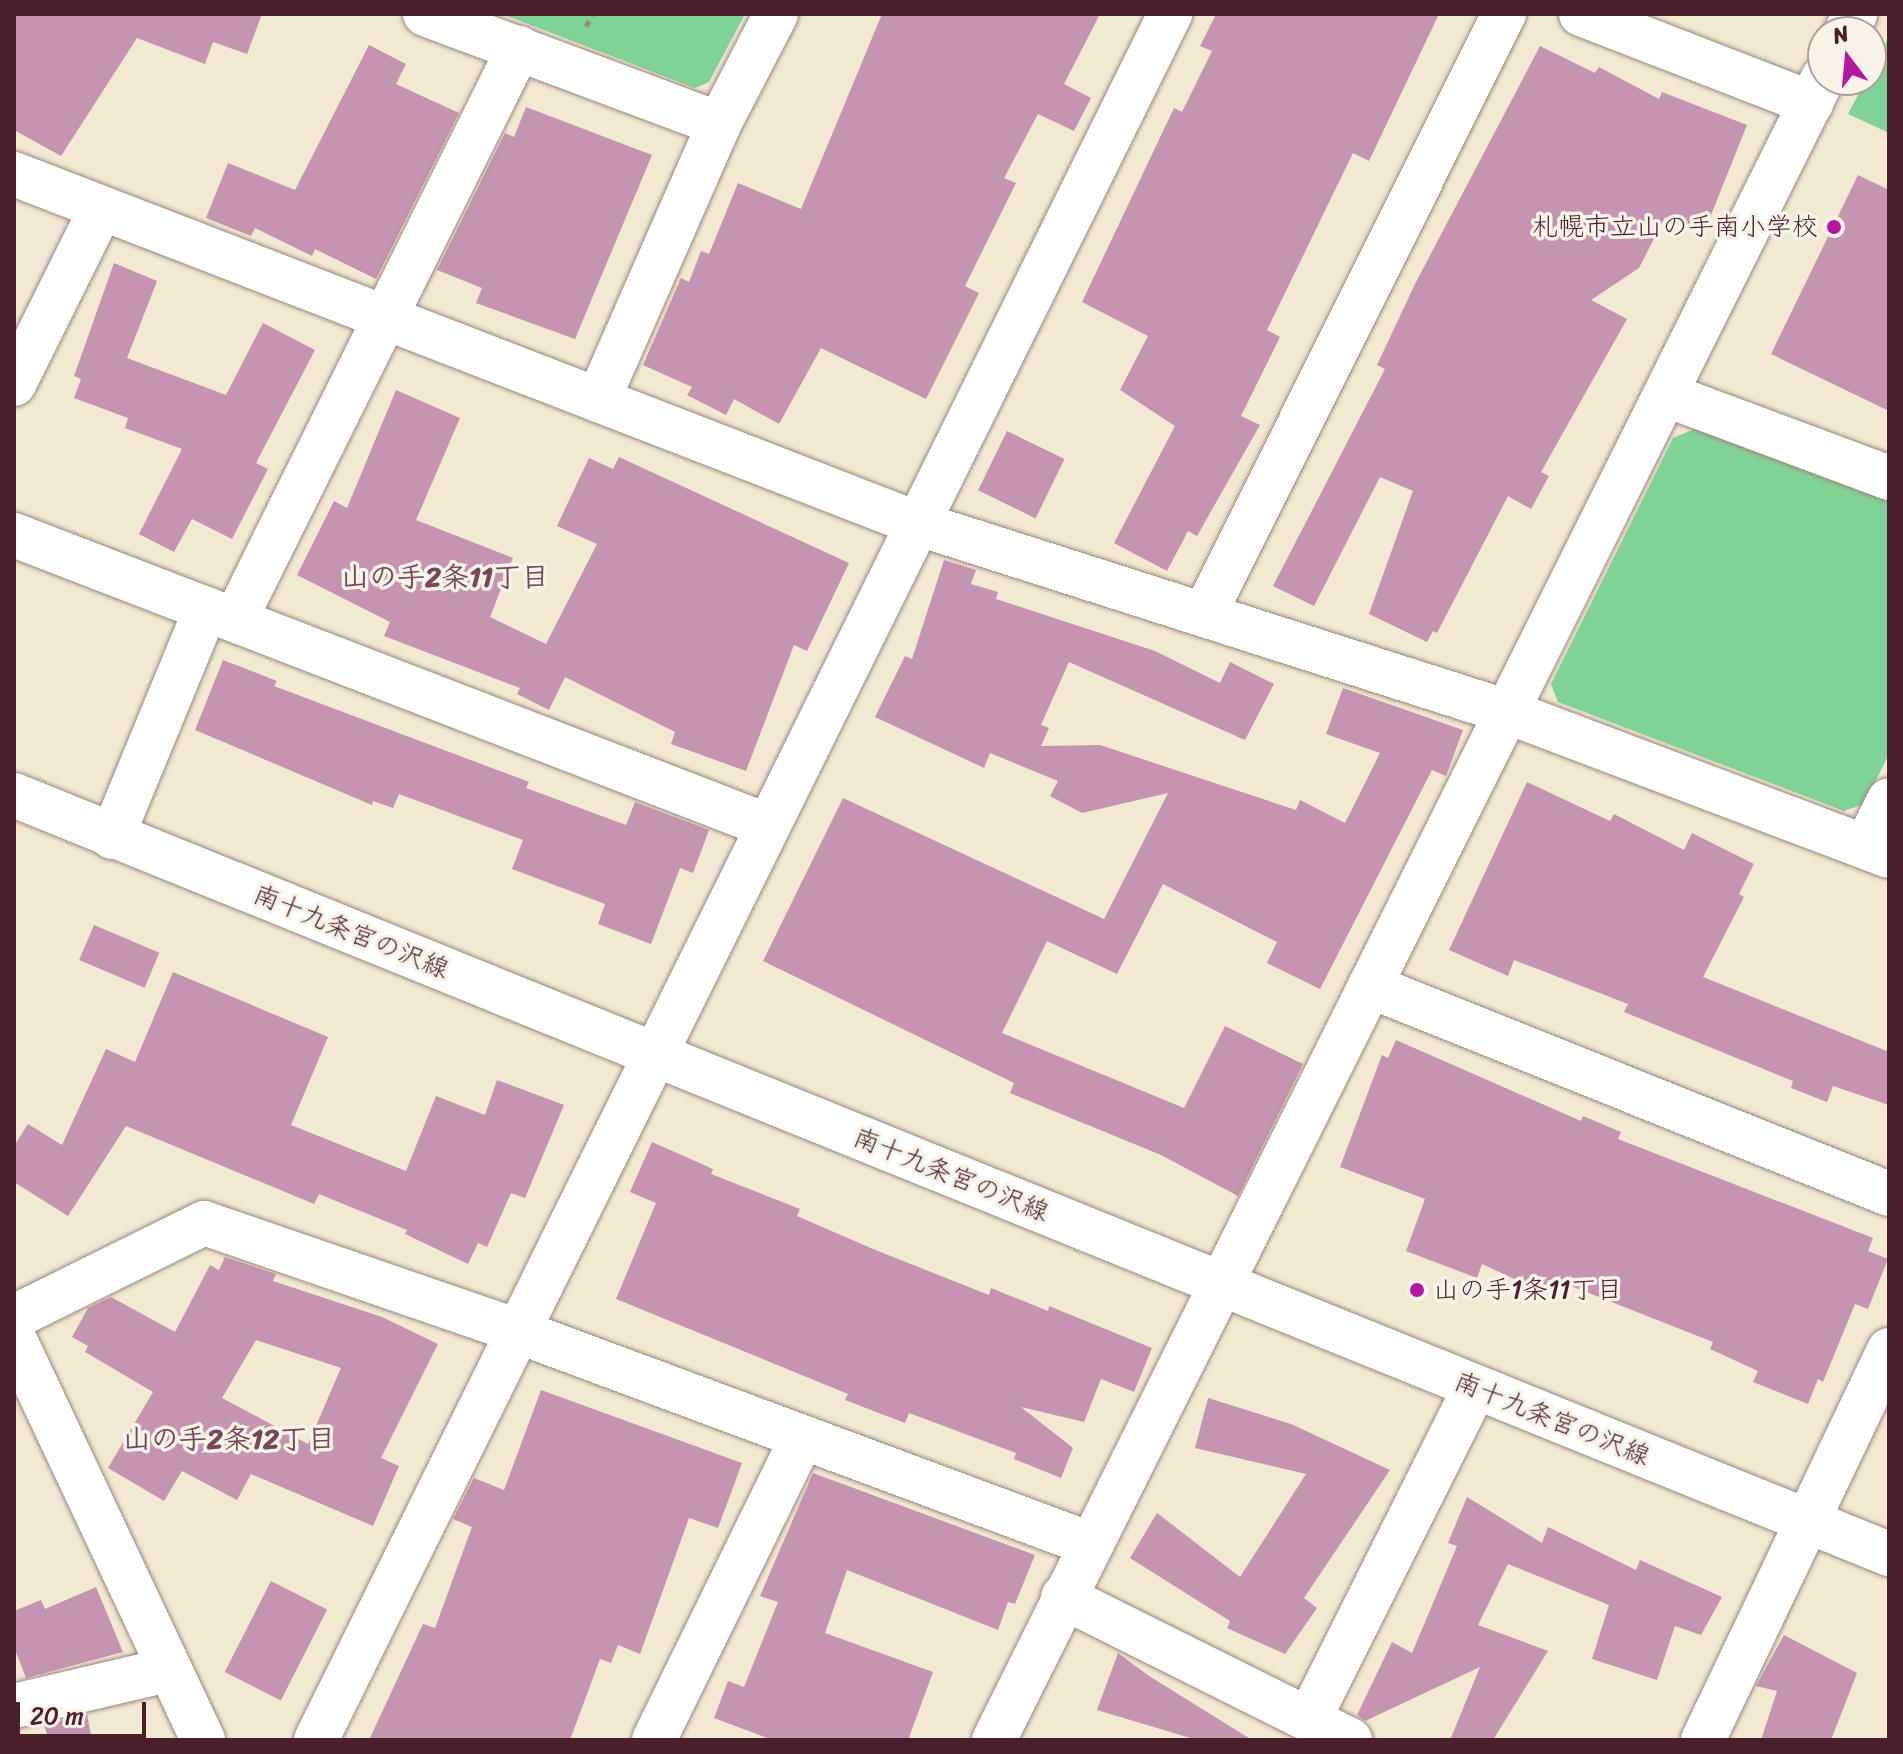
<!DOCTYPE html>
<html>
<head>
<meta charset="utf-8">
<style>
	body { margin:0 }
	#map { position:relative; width:1903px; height:1754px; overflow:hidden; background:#f2e9d2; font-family:Sriracha,"Klee One",sans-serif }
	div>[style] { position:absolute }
	.green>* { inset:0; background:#80d396 }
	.building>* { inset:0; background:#c494b0; transform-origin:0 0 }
	.path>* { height:5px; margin-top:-2.5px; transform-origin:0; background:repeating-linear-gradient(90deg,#9e847e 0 6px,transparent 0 12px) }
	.roads { filter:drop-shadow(0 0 2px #9e847e) drop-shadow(0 0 2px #9e847e) }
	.minor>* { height:44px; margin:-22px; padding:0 22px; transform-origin:22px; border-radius:22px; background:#fff }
	.major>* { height:44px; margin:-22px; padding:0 22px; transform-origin:22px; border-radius:22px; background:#fff }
	.dots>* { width:22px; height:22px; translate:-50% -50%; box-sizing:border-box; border:4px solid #f7f3e8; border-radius:50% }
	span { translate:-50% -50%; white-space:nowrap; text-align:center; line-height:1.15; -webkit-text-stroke:7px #f7f3e8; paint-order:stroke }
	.poi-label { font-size:26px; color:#4a1f2b }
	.right { translate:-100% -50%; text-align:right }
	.left { translate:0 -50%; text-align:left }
	.street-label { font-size:26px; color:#4a1f2b }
	.neighbourhood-label { font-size:28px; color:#75485a; font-weight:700 }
	.frame { position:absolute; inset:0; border:16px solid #4a1f2b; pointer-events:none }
	.north { position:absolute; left:1807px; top:16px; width:80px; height:80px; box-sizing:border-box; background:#f7f3e8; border:2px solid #b29e9c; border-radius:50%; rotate:344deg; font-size:22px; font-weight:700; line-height:32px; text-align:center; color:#4a1f2b }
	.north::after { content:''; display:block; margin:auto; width:28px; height:36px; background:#b5179e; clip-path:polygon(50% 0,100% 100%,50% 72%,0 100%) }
	.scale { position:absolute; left:16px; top:1702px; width:130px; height:36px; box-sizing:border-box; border:4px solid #4a1f2b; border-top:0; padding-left:10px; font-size:24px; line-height:28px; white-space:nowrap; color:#4a1f2b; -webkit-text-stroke:6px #f7f3e8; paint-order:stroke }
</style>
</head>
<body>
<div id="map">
	<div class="green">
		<div style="clip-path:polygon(502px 14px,745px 14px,709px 82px,695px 88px)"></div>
		<div style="clip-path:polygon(1889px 35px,1889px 133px,1848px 114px,1866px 80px,1871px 80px)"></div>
		<div style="clip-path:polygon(1697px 428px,1889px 501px,1889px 754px,1864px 804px,1844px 811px,1558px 702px,1551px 684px,1673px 438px)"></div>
	</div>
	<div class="building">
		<div style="clip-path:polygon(14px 14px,262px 14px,247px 54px,213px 42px,205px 64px,137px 38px,61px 156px,14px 130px)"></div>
		<div style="clip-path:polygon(882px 14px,1100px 14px,1064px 84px,1091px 98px,1074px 131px,1038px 114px,1004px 178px,1016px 183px,965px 286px,979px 293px,926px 399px,821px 348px,779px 424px,734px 399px,726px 415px,687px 395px,692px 387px,643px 365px,681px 278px,689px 282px,701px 251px,709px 254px,738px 183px,801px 209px)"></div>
		<div style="clip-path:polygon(1216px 14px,1439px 14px,1369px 161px,1353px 153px,1267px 330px,1280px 337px,1241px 416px,1260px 425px,1197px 536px,1188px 531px,1167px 571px,1114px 543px,1175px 426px,1120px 390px,1148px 336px,1082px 302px,1174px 108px,1182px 112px,1212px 51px,1200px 46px)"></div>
		<div style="clip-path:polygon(369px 45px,406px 64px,396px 84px,459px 113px,376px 279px,315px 249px,312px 256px,255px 228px,251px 236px,206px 218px,228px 163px,295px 190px)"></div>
		<div style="clip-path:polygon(1540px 46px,1595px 73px,1599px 67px,1659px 99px,1662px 92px,1747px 125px,1703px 235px,1665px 217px,1639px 268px,1591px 300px,1627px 319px,1541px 472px,1549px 476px,1531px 509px,1508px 496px,1437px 633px,1433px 631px,1427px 642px,1369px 614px,1413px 491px,1380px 477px,1314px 606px,1273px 586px,1385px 369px,1377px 365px,1415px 284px)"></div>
		<div style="clip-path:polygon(526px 107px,652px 155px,575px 339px,476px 303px,482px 288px,437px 270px,505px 133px,514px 137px)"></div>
		<div style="clip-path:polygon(1858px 175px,1889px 190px,1889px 411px,1771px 354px)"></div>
		<div style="clip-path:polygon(114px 263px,157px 281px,127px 358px,226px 395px,263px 323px,315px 350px,256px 463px,268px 469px,232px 539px,192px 519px,174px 552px,139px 534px,182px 449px,125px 428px,128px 418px,74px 398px,81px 379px,74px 376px)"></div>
		<div style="clip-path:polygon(396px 390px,460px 418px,416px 520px,513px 558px,490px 617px,546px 644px,597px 544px,557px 526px,589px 458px,613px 469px,619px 457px,849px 563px,807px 651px,794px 645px,746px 771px,671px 744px,675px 732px,565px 677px,549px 710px,517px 694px,520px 688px,384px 636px,390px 622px,297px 575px,334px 501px,347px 508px)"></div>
		<div style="left:1007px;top:431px;width:64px;height:66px;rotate:26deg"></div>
		<div style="clip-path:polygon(944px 560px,976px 570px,971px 584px,998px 592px,996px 599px,1155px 651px,1220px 683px,1230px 662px,1274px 684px,1245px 740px,1069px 662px,1041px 725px,1049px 728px,1041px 746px,1100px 745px,1296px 810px,1300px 800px,1345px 823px,1380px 753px,1326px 734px,1343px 688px,1463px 730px,1446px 776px,1432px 770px,1320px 989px,1267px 963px,1277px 942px,1163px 884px,1117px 974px,1047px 941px,1002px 1033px,1184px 1108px,1225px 1026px,1303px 1064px,1238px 1196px,1161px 1155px,1010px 1093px,1014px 1083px,763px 961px,843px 798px,1104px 919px,1168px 793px,1082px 813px,1050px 796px,1058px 781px,990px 753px,984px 768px,875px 717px,905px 656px,912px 659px)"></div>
		<div style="clip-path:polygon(223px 660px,277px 681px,274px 686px,529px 782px,526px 788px,626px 825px,635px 802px,709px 830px,693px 873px,680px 868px,651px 944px,598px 924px,605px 904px,512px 869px,523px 840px,399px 794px,393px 808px,373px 801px,372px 805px,195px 730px)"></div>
		<div style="clip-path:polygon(1527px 782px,1610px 821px,1614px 814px,1684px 850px,1692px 833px,1754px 864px,1739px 894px,1744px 897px,1703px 977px,1889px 1052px,1889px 1105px,1833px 1086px,1827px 1102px,1791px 1088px,1793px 1081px,1624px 1012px,1628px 1004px,1514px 960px,1508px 976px,1449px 950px)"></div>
		<div style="left:94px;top:925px;width:71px;height:38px;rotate:23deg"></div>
		<div style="clip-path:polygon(173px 972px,328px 1037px,291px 1125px,406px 1171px,436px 1096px,485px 1115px,497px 1080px,564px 1105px,525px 1198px,511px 1193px,487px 1247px,478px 1243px,468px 1264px,405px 1234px,407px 1230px,319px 1194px,314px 1204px,126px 1126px,68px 1216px,14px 1182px,14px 1146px,28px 1124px,62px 1145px,106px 1049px,135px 1062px)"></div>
		<div style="clip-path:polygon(1396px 1040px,1581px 1121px,1583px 1116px,1621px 1132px,1618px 1139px,1873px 1238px,1868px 1251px,1888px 1259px,1868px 1309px,1855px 1304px,1823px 1382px,1818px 1379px,1808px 1404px,1753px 1382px,1758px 1371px,1710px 1349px,1713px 1342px,1571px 1286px,1569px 1290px,1548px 1280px,1543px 1292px,1482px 1264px,1477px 1278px,1406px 1251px,1425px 1199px,1340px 1167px,1382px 1055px,1388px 1058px)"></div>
		<div style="clip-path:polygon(652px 1142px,713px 1169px,711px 1174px,800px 1209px,797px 1216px,873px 1249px,989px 1295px,991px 1288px,1048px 1311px,1049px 1306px,1152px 1348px,1134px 1392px,1101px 1379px,1084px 1422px,1021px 1407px,1073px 1448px,1061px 1478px,1014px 1459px,1016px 1453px,909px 1413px,905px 1423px,845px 1400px,848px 1394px,616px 1299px,656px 1203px,630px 1192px)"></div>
		<div style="clip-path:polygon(evenodd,225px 1257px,276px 1274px,273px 1281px,382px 1317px,438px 1344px,381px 1458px,399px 1466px,373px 1526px,251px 1474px,237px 1500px,182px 1471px,164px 1501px,108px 1468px,153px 1392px,85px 1352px,88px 1346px,72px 1337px,88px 1308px,111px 1297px,175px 1332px,210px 1265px,219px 1270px,225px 1257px,256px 1340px,341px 1368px,308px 1444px,222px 1398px,256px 1340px)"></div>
		<div style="clip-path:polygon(541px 1390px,742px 1463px,718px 1528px,689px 1518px,640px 1654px,618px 1645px,611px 1663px,600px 1659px,570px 1740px,369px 1740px,423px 1624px,435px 1628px,472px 1527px,453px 1519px,474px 1478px,504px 1490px)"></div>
		<div style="clip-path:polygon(1208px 1398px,1291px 1424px,1390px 1470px,1304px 1598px,1317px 1608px,1285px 1654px,1227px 1628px,1230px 1621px,1130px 1558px,1157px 1513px,1240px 1577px,1306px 1474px,1195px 1448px)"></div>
		<div style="clip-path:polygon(813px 1473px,1035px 1555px,1015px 1604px,1008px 1602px,998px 1630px,847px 1570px,825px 1633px,933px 1672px,908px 1740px,773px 1740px,714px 1718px,728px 1681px,744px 1687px,778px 1602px,760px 1596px)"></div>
		<div style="clip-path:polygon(1467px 1497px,1542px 1543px,1548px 1527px,1636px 1570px,1640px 1560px,1722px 1597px,1701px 1635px,1675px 1626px,1657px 1680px,1592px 1659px,1609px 1605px,1508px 1564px,1478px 1625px,1548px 1651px,1493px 1740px,1450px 1740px,1480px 1667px,1365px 1721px,1357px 1715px,1392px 1642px,1412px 1653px,1457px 1546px,1448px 1543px)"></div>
		<div style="left:271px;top:1581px;width:63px;height:102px;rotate:27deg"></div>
		<div style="clip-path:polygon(96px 1587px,123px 1652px,26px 1678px,14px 1647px,14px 1611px,41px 1600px,45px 1609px)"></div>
		<div style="clip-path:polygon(1784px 1635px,1857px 1673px,1831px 1740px,1761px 1740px,1777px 1691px,1756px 1686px)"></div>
		<div style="clip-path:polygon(1118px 1653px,1149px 1676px,1252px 1740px,1197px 1740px,1097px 1710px)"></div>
		<div style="clip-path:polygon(87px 1714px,92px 1740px,49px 1740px,44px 1725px)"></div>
	</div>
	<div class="path">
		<div style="left:586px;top:26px;width:14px;rotate:-60deg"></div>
	</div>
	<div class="roads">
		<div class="minor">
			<div style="left:425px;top:14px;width:314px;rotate:20.5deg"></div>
			<div style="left:1581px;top:14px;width:247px;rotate:21.2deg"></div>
			<div style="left:1846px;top:32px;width:20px;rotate:-63deg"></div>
			<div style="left:14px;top:174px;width:967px;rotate:21.15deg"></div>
			<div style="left:916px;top:523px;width:621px;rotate:17.71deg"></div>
			<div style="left:1508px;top:712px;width:407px;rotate:20.7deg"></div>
			<div style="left:14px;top:384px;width:195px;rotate:-63.6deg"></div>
			<div style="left:1667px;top:395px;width:237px;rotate:20.5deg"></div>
			<div style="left:598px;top:400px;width:301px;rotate:-66.3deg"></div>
			<div style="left:719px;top:124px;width:124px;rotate:-62.6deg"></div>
			<div style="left:14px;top:535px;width:806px;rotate:21.09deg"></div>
			<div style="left:1204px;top:615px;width:672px;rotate:-63.47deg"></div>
			<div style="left:235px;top:620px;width:639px;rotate:-63.6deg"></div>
			<div style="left:112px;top:837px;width:247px;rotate:-67.6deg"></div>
			<div style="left:1866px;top:846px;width:51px;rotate:-63.4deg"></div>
			<div style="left:1370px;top:986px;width:559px;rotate:21.84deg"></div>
			<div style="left:14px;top:1317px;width:212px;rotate:-26.3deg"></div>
			<div style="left:204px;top:1223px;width:331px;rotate:19deg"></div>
			<div style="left:517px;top:1331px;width:611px;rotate:20.39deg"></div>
			<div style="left:14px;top:1338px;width:444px;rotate:64.8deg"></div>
			<div style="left:1063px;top:1597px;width:321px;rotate:26.5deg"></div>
			<div style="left:14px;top:1706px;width:157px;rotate:-13.2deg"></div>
			<div style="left:1309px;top:1719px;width:371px;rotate:-63.4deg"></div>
			<div style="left:316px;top:1740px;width:1926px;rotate:-63.67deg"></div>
			<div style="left:654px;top:1740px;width:336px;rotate:-63.9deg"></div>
			<div style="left:994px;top:1740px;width:1857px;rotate:-63.49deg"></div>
			<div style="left:1703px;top:1740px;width:432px;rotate:-64.5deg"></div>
		</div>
		<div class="major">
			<div style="left:14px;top:795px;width:2023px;rotate:22.04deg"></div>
		</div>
	</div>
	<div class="dots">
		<div style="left:1834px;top:227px;background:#b5179e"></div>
		<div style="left:1417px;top:1290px;background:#b5179e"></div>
	</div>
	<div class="poi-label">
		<span class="right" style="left:1818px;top:227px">札幌市立山の手南小学校</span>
		<span class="left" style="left:1433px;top:1290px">山の手1条11丁目</span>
	</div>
	<div class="street-label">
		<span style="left:351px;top:932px;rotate:22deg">南十九条宮の沢線</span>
		<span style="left:951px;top:1175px;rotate:22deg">南十九条宮の沢線</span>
		<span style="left:1552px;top:1419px;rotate:22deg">南十九条宮の沢線</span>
	</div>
	<div class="neighbourhood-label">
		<span style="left:445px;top:577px">山の手2条11丁目</span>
		<span style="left:229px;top:1439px">山の手2条12丁目</span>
	</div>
	<div class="frame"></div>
	<div class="north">N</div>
	<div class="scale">20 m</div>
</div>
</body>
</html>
